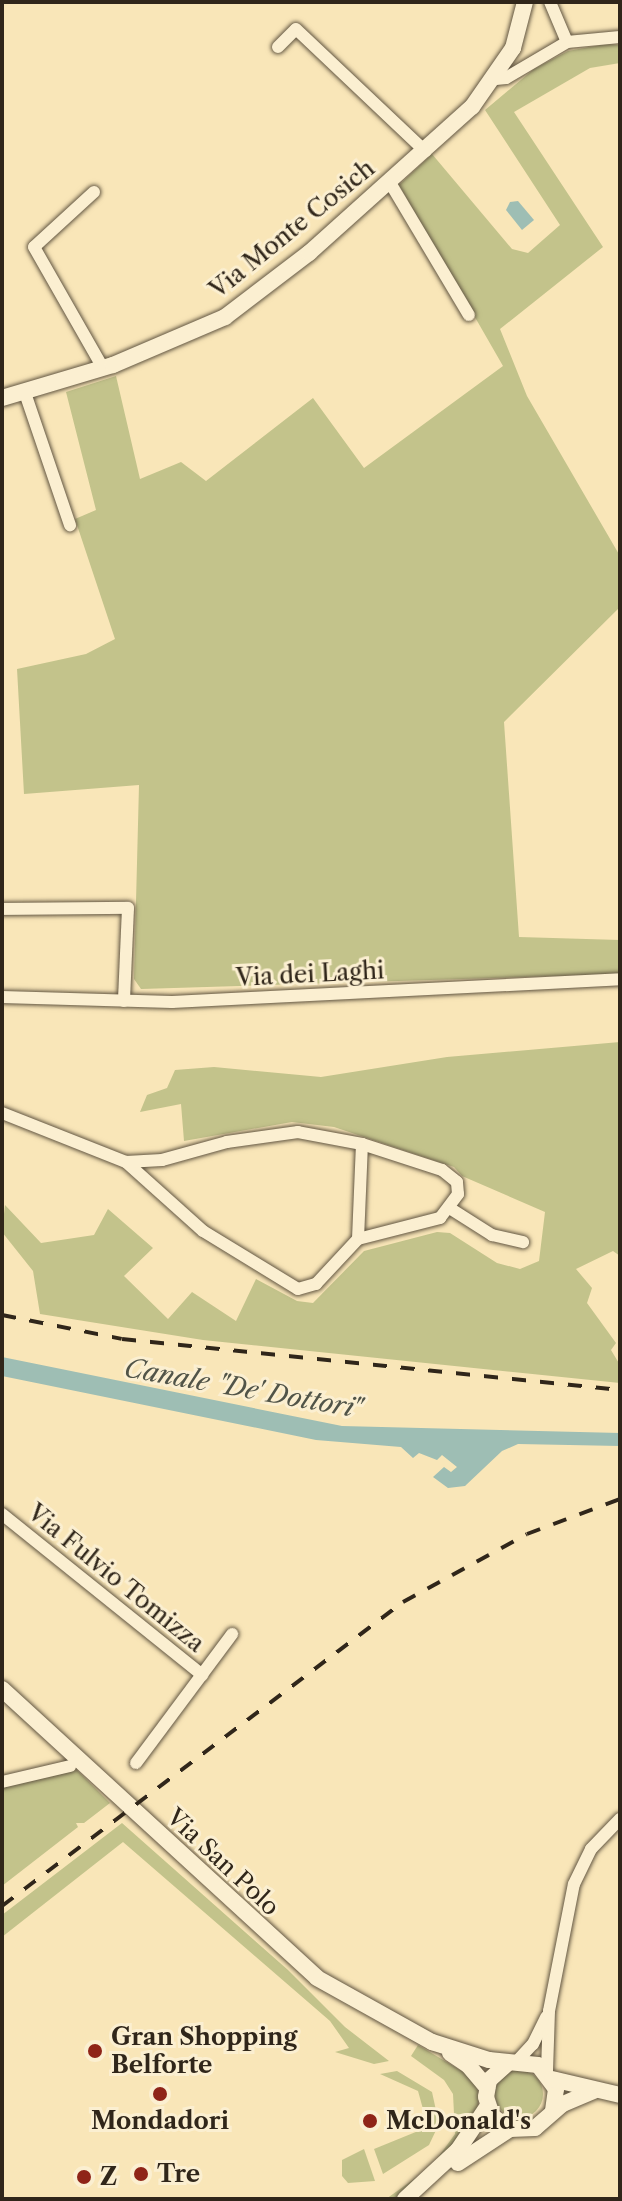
<!DOCTYPE html>
<html>
<head>
<meta charset="utf-8">
<style>
	body { margin:0 }
	#map { position:relative; width:622px; height:2201px; overflow:hidden; background:#f9e6b8; font-family:"Libre Caslon Text",serif }
	div>[style] { position:absolute }
	.green>* { inset:0; background:#c3c38b }
	.round { border-radius:50% }
	.water>* { inset:0; background:#9ebeb4 }
	.roads { filter:drop-shadow(0 0 2px #625642) drop-shadow(0 0 2px #625642) }
	.street>* { height:12px; margin:-6px; padding:0 6px; transform-origin:6px; border-radius:6px; background:#fbefd1 }
	.secondary>* { height:16px; margin:-8px; padding:0 8px; transform-origin:8px; border-radius:8px; background:#fbefd1 }
	.rail>* { height:4px; margin-top:-2px; transform-origin:0; background:repeating-linear-gradient(90deg,#30261a 0 14px,transparent 0 28px) }
	.dots>* { width:22px; height:22px; translate:-50% -50%; box-sizing:border-box; border:4px solid #fbefd1; border-radius:50% }
	span { translate:-50% -50%; white-space:nowrap; text-align:center; line-height:1.15; -webkit-text-stroke:6px #fbefd1; paint-order:stroke }
	.street-label { font-size:24px; color:#30261a }
	.poi-label { font-size:24px; color:#30261a; font-weight:700 }
	.left { translate:0 -50%; text-align:left }
	.water-label { font-size:26px; color:#515448; font-style:italic }
	.frame { position:absolute; inset:0; border:4px solid #30261a; pointer-events:none }
</style>
</head>
<body>
<div id="map">
	<div class="green">
		<div style="clip-path:polygon(606px 44px,620px 45px,620px 63px,590px 68px,514px 112px,603px 247px,500px 329px,527px 396px,620px 556px,620px 607px,504px 722px,519px 937px,620px 940px,620px 974px,141px 989px,134px 979px,139px 785px,24px 794px,17px 669px,86px 654px,115px 639px,75px 519px,96px 510px,66px 392px,116px 376px,140px 479px,181px 462px,206px 481px,313px 398px,364px 468px,503px 366px,399px 185px,432px 154px,512px 249px,528px 253px,560px 225px,485px 110px,534px 69px,568px 51px)"></div>
		<div style="clip-path:polygon(620px 1042px,620px 1256px,613px 1251px,576px 1269px,592px 1288px,587px 1303px,616px 1343px,611px 1350px,620px 1365px,620px 1383px,203px 1340px,40px 1314px,33px 1271px,2px 1232px,5px 1205px,41px 1243px,94px 1235px,108px 1209px,153px 1248px,124px 1276px,168px 1319px,192px 1292px,236px 1321px,256px 1279px,297px 1301px,313px 1303px,364px 1251px,437px 1232px,450px 1233px,497px 1263px,520px 1269px,539px 1261px,545px 1212px,462px 1176px,454px 1167px,334px 1127px,292px 1122px,184px 1141px,181px 1104px,140px 1112px,147px 1095px,167px 1088px,175px 1070px,214px 1067px,321px 1077px,447px 1057px)"></div>
		<div style="clip-path:polygon(77px 1770px,110px 1803px,84px 1823px,76px 1823px,78px 1827px,2px 1886px,2px 1788px)"></div>
		<div style="clip-path:polygon(122px 1823px,288px 1970px,345px 2027px,389px 2061px,374px 2064px,335px 2052px,349px 2048px,330px 2021px,123px 1842px,2px 1937px,2px 1915px)"></div>
		<div style="clip-path:polygon(418px 2045px,470px 2076px,479px 2093px,477px 2114px,473px 2124px,400px 2199px,386px 2199px,431px 2167px,455px 2134px,453px 2094px,444px 2080px,411px 2056px)"></div>
		<div class="round" style="left:495px;top:2070px;width:48px;height:48px"></div>
		<div style="clip-path:polygon(397px 2071px,432px 2092px,439px 2124px,429px 2145px,383px 2174px,374px 2149px,428px 2127px,418px 2091px,380px 2074px)"></div>
		<div style="clip-path:polygon(364px 2149px,375px 2181px,348px 2183px,342px 2176px,342px 2160px)"></div>
	</div>
	<div class="water">
		<div style="clip-path:polygon(518px 201px,534px 220px,522px 230px,506px 210px,510px 202px)"></div>
		<div style="clip-path:polygon(2px 1357px,342px 1426px,620px 1433px,620px 1446px,518px 1444px,502px 1451px,465px 1486px,448px 1488px,433px 1477px,444px 1467px,451px 1472px,457px 1467px,442px 1455px,437px 1460px,419px 1453px,413px 1458px,401px 1447px,316px 1440px,2px 1376px)"></div>
	</div>
	<div class="roads">
		<div class="street">
			<div style="left:550px;top:2px;width:43px;rotate:67deg"></div>
			<div style="left:278px;top:47px;width:25px;rotate:-45deg"></div>
			<div style="left:296px;top:29px;width:178px;rotate:43.4deg"></div>
			<div style="left:496px;top:79px;width:10px;rotate:-6deg"></div>
			<div style="left:506px;top:78px;width:71px;rotate:-30.5deg"></div>
			<div style="left:567px;top:42px;width:53px;rotate:-5.4deg"></div>
			<div style="left:389px;top:181px;width:156px;rotate:59.2deg"></div>
			<div style="left:94px;top:192px;width:81px;rotate:137.5deg"></div>
			<div style="left:34px;top:247px;width:139px;rotate:60.3deg"></div>
			<div style="left:24px;top:390px;width:143px;rotate:71.2deg"></div>
			<div style="left:2px;top:909px;width:126px;rotate:-0.5deg"></div>
			<div style="left:128px;top:908px;width:93px;rotate:92.5deg"></div>
			<div style="left:2px;top:997px;width:170px;rotate:1.7deg"></div>
			<div style="left:172px;top:1002px;width:449px;rotate:-2.9deg"></div>
			<div style="left:2px;top:1113px;width:133px;rotate:21.6deg"></div>
			<div style="left:126px;top:1162px;width:103px;rotate:41.9deg"></div>
			<div style="left:203px;top:1231px;width:111px;rotate:31.4deg"></div>
			<div style="left:298px;top:1289px;width:19px;rotate:-16deg"></div>
			<div style="left:316px;top:1284px;width:62px;rotate:-47deg"></div>
			<div style="left:358px;top:1239px;width:85px;rotate:-14.4deg"></div>
			<div style="left:440px;top:1218px;width:30px;rotate:-53deg"></div>
			<div style="left:458px;top:1194px;width:12px;rotate:-95deg"></div>
			<div style="left:457px;top:1182px;width:19px;rotate:-141deg"></div>
			<div style="left:442px;top:1170px;width:84px;rotate:-162deg"></div>
			<div style="left:362px;top:1144px;width:65px;rotate:-169.4deg"></div>
			<div style="left:298px;top:1132px;width:72px;rotate:172deg"></div>
			<div style="left:227px;top:1142px;width:67px;rotate:164.5deg"></div>
			<div style="left:162px;top:1160px;width:36px;rotate:177deg"></div>
			<div style="left:451px;top:1209px;width:49px;rotate:32.4deg"></div>
			<div style="left:492px;top:1235px;width:32px;rotate:13deg"></div>
			<div style="left:358px;top:1239px;width:95px;rotate:-87.6deg"></div>
			<div style="left:2px;top:1514px;width:257px;rotate:38.8deg"></div>
			<div style="left:136px;top:1763px;width:161px;rotate:-53.3deg"></div>
			<div style="left:2px;top:1782px;width:70px;rotate:-13.2deg"></div>
			<div style="left:517px;top:2061px;width:23px;rotate:-47deg"></div>
			<div style="left:533px;top:2044px;width:30px;rotate:-64deg"></div>
			<div style="left:547px;top:2071px;width:60px;rotate:-88.1deg"></div>
			<div style="left:549px;top:2011px;width:129px;rotate:-78.9deg"></div>
			<div style="left:574px;top:1884px;width:39px;rotate:-64deg"></div>
			<div style="left:591px;top:1849px;width:42px;rotate:-46deg"></div>
		</div>
		<div class="secondary">
			<div style="left:2px;top:398px;width:116px;rotate:-16.6deg"></div>
			<div style="left:113px;top:365px;width:122px;rotate:-23.2deg"></div>
			<div style="left:225px;top:317px;width:106px;rotate:-37.3deg"></div>
			<div style="left:309px;top:253px;width:219px;rotate:-41.9deg"></div>
			<div style="left:472px;top:107px;width:72px;rotate:-55.2deg"></div>
			<div style="left:513px;top:48px;width:48px;rotate:-75.4deg"></div>
			<div style="left:2px;top:1689px;width:427px;rotate:42.5deg"></div>
			<div style="left:317px;top:1978px;width:132px;rotate:29.1deg"></div>
			<div style="left:432px;top:2042px;width:60px;rotate:17.5deg"></div>
			<div style="left:489px;top:2060px;width:49px;rotate:5.8deg"></div>
			<div style="left:538px;top:2065px;width:30px;rotate:53deg"></div>
			<div style="left:556px;top:2089px;width:21px;rotate:98deg"></div>
			<div style="left:450px;top:2053px;width:22px;rotate:34deg"></div>
			<div style="left:468px;top:2065px;width:30px;rotate:50deg"></div>
			<div style="left:508px;top:2063px;width:25px;rotate:138deg"></div>
			<div style="left:489px;top:2080px;width:17px;rotate:100deg"></div>
			<div style="left:486px;top:2097px;width:20px;rotate:72deg"></div>
			<div style="left:492px;top:2116px;width:22px;rotate:36deg"></div>
			<div style="left:510px;top:2129px;width:25px;rotate:-2deg"></div>
			<div style="left:535px;top:2128px;width:37px;rotate:-41deg"></div>
			<div style="left:563px;top:2104px;width:34px;rotate:-23deg"></div>
			<div style="left:552px;top:2079px;width:70px;rotate:13.2deg"></div>
			<div style="left:458px;top:2163px;width:62px;rotate:-33.2deg"></div>
			<div style="left:405px;top:2199px;width:72px;rotate:-42.8deg"></div>
			<div style="left:458px;top:2150px;width:52px;rotate:-56deg"></div>
		</div>
	</div>
	<div class="rail">
		<div style="left:2px;top:1315px;width:122px;rotate:11.3deg"></div>
		<div style="left:122px;top:1339px;width:501px;rotate:5.85deg"></div>
		<div style="left:2px;top:1906px;width:503px;rotate:-37.17deg"></div>
		<div style="left:403px;top:1602px;width:141px;rotate:-28.7deg"></div>
		<div style="left:527px;top:1534px;width:99px;rotate:-20.6deg"></div>
	</div>
	<div class="dots">
		<div style="left:95px;top:2051px;background:#8f2418"></div>
		<div style="left:160px;top:2094px;background:#8f2418"></div>
		<div style="left:370px;top:2121px;background:#8f2418"></div>
		<div style="left:141px;top:2174px;background:#8f2418"></div>
		<div style="left:84px;top:2177px;background:#8f2418"></div>
	</div>
	<div class="street-label">
		<span style="left:292px;top:229px;rotate:-39deg">Via Monte Cosich</span>
		<span style="left:310px;top:974px;rotate:-3deg">Via dei Laghi</span>
		<span style="left:116px;top:1578px;rotate:39deg">Via Fulvio Tomizza</span>
		<span style="left:223px;top:1862px;rotate:43deg">Via San Polo</span>
	</div>
	<div class="poi-label">
		<span class="left" style="left:111px;top:2051px">Gran Shopping<br>Belforte</span>
		<span style="left:160px;top:2121px">Mondadori</span>
		<span class="left" style="left:386px;top:2121px">McDonald's</span>
		<span class="left" style="left:157px;top:2174px">Tre</span>
		<span class="left" style="left:100px;top:2177px">Z</span>
	</div>
	<div class="water-label">
		<span style="left:242px;top:1389px;rotate:10deg">Canale "De' Dottori"</span>
	</div>
	<div class="frame"></div>
</div>
</body>
</html>
